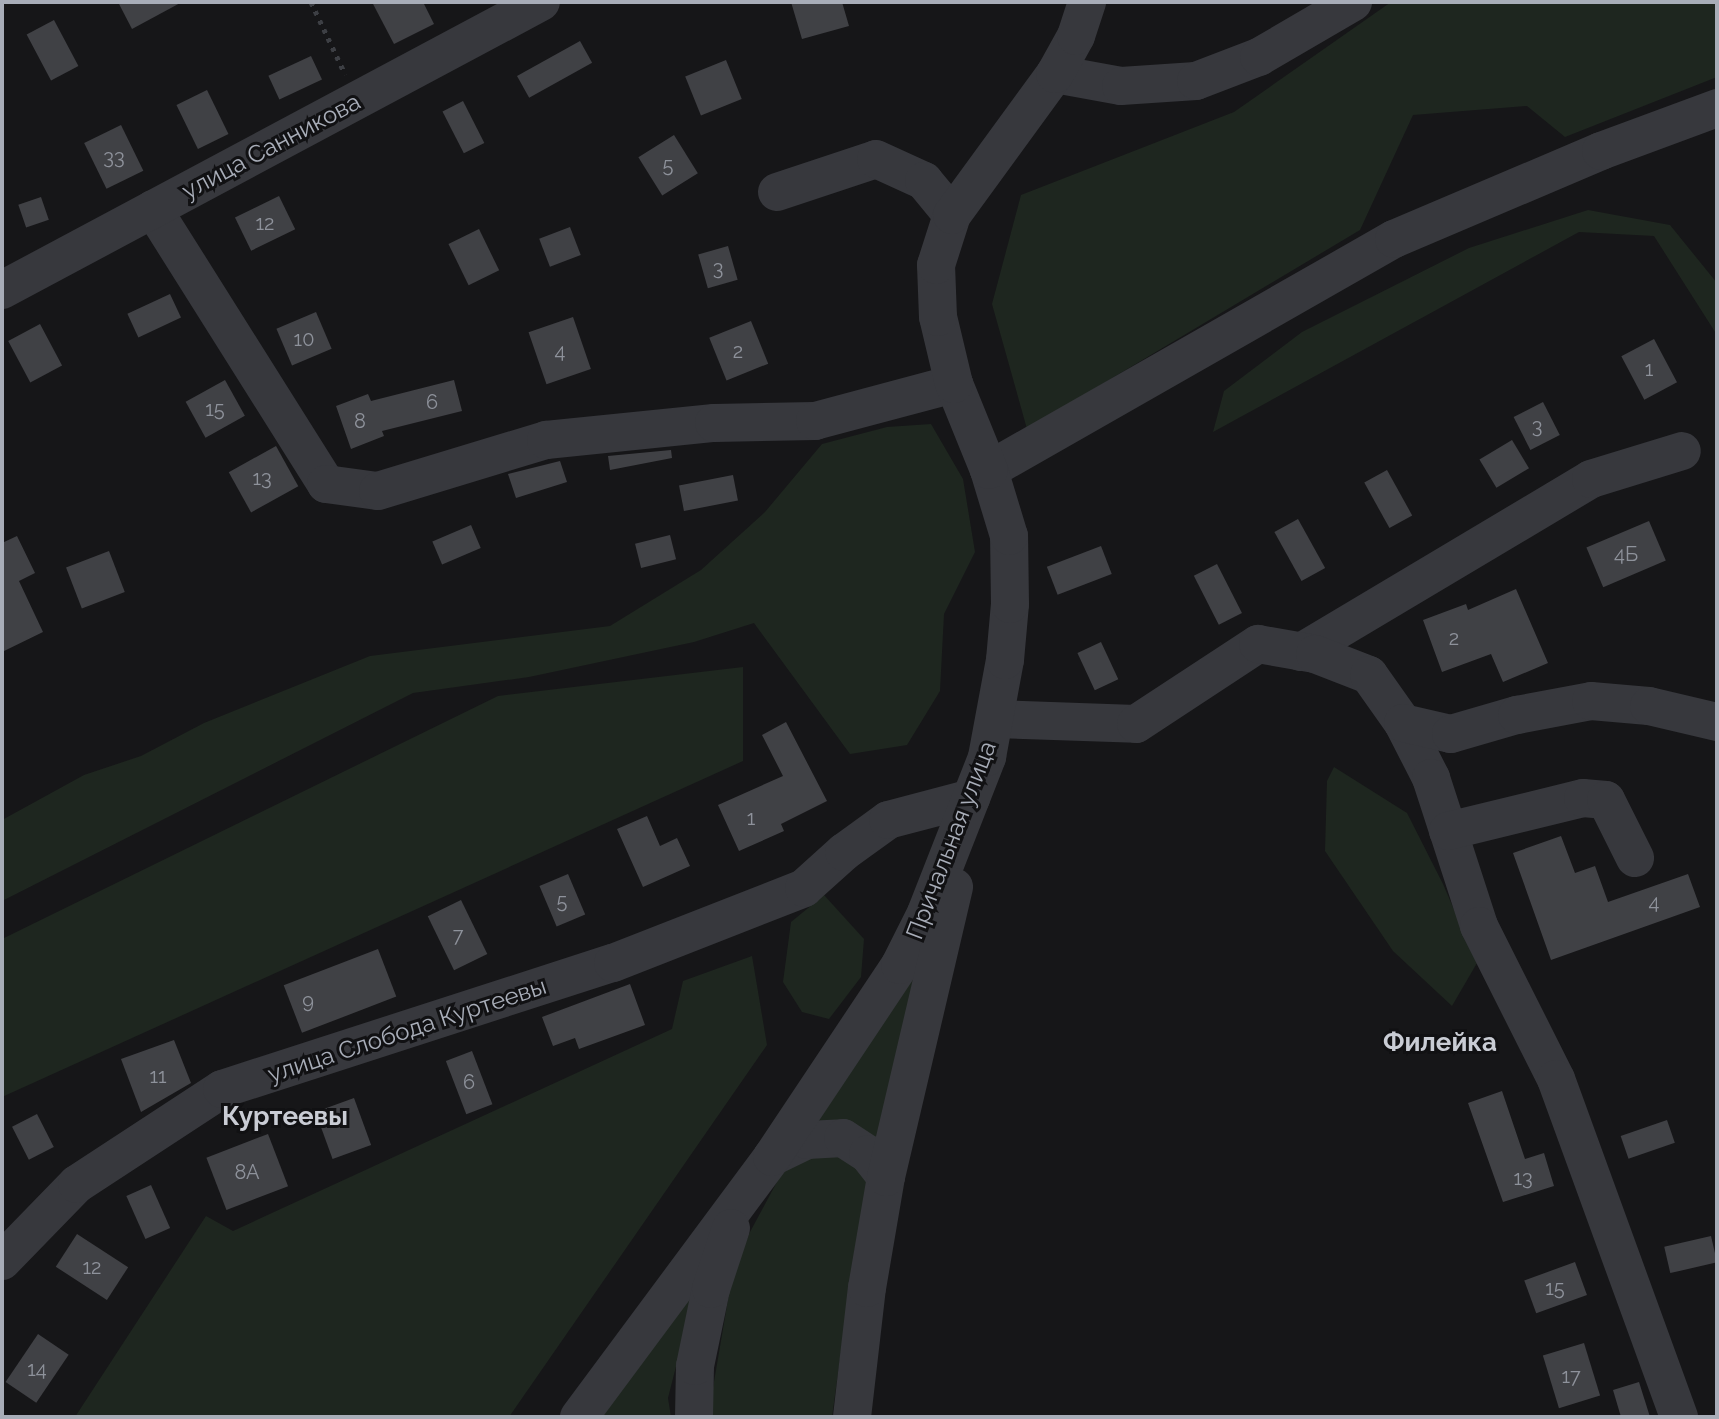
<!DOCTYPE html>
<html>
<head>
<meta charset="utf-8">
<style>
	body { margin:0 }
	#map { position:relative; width:1719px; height:1419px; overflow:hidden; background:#161618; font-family:Raleway,sans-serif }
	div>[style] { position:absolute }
	.green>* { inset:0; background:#1e261f }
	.building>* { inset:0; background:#404145; transform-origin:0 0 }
	.path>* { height:5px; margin-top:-2.5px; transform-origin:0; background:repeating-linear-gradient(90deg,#3d3f44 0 4px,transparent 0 10px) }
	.minor>* { height:38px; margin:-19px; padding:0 19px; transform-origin:19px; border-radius:19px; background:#37383d }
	span { translate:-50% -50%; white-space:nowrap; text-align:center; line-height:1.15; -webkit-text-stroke:6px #111113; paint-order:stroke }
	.number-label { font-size:20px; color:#8e929b }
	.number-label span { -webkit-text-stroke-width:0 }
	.street-label { font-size:24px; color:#a8adb8 }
	.neighbourhood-label { font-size:26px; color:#c9ccd4; font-weight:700 }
	.frame { position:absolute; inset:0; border:4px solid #a8adb8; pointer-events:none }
</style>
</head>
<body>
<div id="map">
	<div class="green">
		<div style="clip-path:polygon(1391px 2px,1717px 2px,1717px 77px,1565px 137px,1527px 106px,1413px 115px,1360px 230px,1027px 429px,992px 304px,1021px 195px,1234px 112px)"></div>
		<div style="clip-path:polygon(1588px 210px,1670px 225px,1717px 283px,1717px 335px,1654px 236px,1579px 232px,1213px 432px,1224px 391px,1302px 332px,1469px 248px)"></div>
		<div style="clip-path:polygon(931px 424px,963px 479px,975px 552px,944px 614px,940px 691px,907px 745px,850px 754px,754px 623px,694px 642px,529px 677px,413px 693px,2px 901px,2px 820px,84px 775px,141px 756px,204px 723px,370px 656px,610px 626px,701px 570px,765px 512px,822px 444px,887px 427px)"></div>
		<div style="clip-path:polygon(743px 667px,743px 761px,2px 1097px,2px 939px,498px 696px)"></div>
		<div style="clip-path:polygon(1334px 767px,1407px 813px,1443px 884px,1477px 963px,1452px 1006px,1393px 951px,1325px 851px,1327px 781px)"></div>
		<div style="clip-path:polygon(824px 895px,864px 939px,861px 977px,829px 1019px,802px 1012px,783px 982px,791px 922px)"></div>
		<div style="clip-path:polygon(935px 922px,882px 1142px,818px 1120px)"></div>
		<div style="clip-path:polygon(752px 956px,767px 1045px,509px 1417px,75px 1417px,206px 1216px,233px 1231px,672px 1029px,683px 981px)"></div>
		<div style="clip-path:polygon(807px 1155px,839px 1156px,857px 1165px,868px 1183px,855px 1249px,832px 1417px,708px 1417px,732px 1276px,750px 1232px,786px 1165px)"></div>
		<div style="clip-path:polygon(702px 1264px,668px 1398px,671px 1417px,594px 1417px)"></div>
	</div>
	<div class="building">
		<div style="clip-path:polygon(118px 2px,182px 2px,132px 29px)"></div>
		<div style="clip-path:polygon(372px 2px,423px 2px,434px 24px,394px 44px)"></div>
		<div style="clip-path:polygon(791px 2px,842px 2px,849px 26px,802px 39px)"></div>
		<div style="left:54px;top:20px;width:52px;height:31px;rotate:62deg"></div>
		<div style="left:580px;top:41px;width:25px;height:72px;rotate:61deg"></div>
		<div style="left:311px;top:56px;width:26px;height:47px;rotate:65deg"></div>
		<div style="left:726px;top:60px;width:42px;height:44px;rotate:68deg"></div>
		<div style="left:207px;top:90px;width:49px;height:34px;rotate:64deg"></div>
		<div style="left:463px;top:101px;width:47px;height:23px;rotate:63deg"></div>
		<div style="left:121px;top:125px;width:51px;height:41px;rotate:64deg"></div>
		<div style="left:674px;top:135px;width:45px;height:42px;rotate:58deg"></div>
		<div style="left:279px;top:196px;width:37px;height:49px;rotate:64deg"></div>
		<div style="left:41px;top:197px;width:24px;height:24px;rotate:71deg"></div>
		<div style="left:570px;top:227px;width:30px;height:33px;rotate:69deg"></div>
		<div style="left:479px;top:229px;width:46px;height:34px;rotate:64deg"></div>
		<div style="left:728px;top:246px;width:35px;height:31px;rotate:74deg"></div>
		<div style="left:170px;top:294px;width:26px;height:47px;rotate:65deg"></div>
		<div style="left:316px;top:312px;width:40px;height:43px;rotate:67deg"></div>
		<div style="left:573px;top:317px;width:55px;height:47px;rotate:71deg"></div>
		<div style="left:751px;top:321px;width:46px;height:45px;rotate:68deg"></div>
		<div style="left:40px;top:324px;width:47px;height:36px;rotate:62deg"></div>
		<div style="left:1654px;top:339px;width:49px;height:37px;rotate:62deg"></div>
		<div style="left:225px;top:380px;width:41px;height:45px;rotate:61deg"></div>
		<div style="clip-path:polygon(454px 380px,462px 411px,382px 431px,384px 436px,351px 449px,336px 406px,368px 394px,371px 401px)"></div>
		<div style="left:1543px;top:402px;width:37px;height:33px;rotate:63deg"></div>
		<div style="left:1512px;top:440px;width:33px;height:38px;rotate:59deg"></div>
		<div style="left:276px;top:446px;width:46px;height:54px;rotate:61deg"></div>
		<div style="clip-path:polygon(671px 450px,672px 458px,610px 470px,608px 456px)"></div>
		<div style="clip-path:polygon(560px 461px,567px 482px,516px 498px,508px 474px)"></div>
		<div style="left:1387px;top:470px;width:52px;height:26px;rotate:61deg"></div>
		<div style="left:733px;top:475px;width:26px;height:55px;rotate:79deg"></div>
		<div style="left:1298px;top:519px;width:56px;height:27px;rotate:61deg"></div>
		<div style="left:1649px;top:521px;width:43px;height:68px;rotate:67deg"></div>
		<div style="left:471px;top:525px;width:25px;height:42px;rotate:67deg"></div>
		<div style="left:670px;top:535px;width:25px;height:36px;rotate:76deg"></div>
		<div style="clip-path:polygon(17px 536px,35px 573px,19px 581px,43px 632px,2px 652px,2px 543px)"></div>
		<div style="left:1101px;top:546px;width:30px;height:58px;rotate:69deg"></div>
		<div style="left:109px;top:551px;width:44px;height:46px;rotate:69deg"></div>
		<div style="left:1217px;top:564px;width:55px;height:26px;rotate:63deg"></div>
		<div style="clip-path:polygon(1516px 589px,1548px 663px,1503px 682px,1491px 654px,1442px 672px,1423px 620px,1466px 604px,1468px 610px)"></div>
		<div style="left:1101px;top:642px;width:41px;height:26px;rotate:65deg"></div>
		<div style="clip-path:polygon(786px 722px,827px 801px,781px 824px,784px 831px,739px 851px,718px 805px,783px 776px,762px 735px)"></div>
		<div style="clip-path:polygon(647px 816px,660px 846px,677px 838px,690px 866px,643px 887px,617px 829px)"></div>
		<div style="clip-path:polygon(1561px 836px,1575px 873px,1595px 866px,1608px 902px,1688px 874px,1700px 907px,1551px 960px,1513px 853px)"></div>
		<div style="left:568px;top:874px;width:44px;height:31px;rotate:67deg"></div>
		<div style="left:461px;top:900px;width:60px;height:37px;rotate:64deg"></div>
		<div style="left:378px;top:949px;width:51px;height:101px;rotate:69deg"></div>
		<div style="clip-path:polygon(630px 984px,645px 1025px,579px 1049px,575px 1038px,553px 1046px,542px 1017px)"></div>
		<div style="clip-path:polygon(174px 1040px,191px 1083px,141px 1112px,121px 1059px)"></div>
		<div style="left:472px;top:1051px;width:57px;height:28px;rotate:69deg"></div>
		<div style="clip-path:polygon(1502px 1091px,1525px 1159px,1544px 1153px,1554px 1186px,1503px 1202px,1468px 1103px)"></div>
		<div style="left:354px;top:1098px;width:50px;height:41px;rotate:70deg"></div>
		<div style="left:37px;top:1114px;width:37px;height:28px;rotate:63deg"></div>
		<div style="left:1667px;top:1120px;width:24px;height:49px;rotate:71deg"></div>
		<div style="left:268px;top:1134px;width:56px;height:66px;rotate:69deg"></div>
		<div style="left:151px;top:1185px;width:47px;height:27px;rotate:66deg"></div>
		<div style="left:77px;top:1234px;width:61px;height:39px;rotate:33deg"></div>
		<div style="left:1711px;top:1236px;width:27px;height:48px;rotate:77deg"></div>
		<div style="left:1575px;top:1262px;width:35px;height:54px;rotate:70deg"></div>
		<div style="left:38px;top:1334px;width:37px;height:58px;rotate:34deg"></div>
		<div style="left:1584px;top:1343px;width:55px;height:43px;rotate:73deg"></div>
		<div style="clip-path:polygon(1639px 1382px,1650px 1417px,1621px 1417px,1613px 1390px)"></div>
	</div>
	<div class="path">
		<div style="left:311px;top:2px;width:80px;rotate:64.7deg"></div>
	</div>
	<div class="minor">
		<div style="left:1055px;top:74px;width:67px;rotate:10.3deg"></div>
		<div style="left:1121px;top:86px;width:75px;rotate:-3.8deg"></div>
		<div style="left:1196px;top:81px;width:67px;rotate:-20.9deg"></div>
		<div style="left:1259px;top:57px;width:109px;rotate:-30.3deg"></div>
		<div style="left:777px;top:192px;width:104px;rotate:-18.4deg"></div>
		<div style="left:876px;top:159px;width:53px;rotate:24.6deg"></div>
		<div style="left:924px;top:181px;width:44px;rotate:50.5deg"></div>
		<div style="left:153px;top:209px;width:325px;rotate:57.8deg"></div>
		<div style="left:326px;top:484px;width:52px;rotate:7.7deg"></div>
		<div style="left:378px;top:491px;width:176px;rotate:-16.9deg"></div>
		<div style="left:546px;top:440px;width:169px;rotate:-5.8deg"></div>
		<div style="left:714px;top:423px;width:101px;rotate:-1.1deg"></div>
		<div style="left:815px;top:421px;width:144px;rotate:-14.9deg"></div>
		<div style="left:2px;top:290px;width:611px;rotate:-28.12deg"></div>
		<div style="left:989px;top:470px;width:466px;rotate:-29.7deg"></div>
		<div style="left:1394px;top:239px;width:225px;rotate:-23deg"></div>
		<div style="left:1601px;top:151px;width:124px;rotate:-20.3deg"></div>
		<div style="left:1301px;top:652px;width:338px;rotate:-30.8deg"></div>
		<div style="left:1591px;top:479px;width:95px;rotate:-17.1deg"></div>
		<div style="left:996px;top:719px;width:140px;rotate:2deg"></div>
		<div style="left:1136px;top:724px;width:146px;rotate:-33.3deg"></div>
		<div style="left:1258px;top:644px;width:58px;rotate:10deg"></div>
		<div style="left:1315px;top:654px;width:58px;rotate:21.3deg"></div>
		<div style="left:1369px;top:675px;width:59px;rotate:54.7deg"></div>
		<div style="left:1403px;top:723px;width:62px;rotate:63deg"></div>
		<div style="left:1431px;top:778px;width:156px;rotate:72deg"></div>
		<div style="left:1479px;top:926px;width:171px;rotate:63.3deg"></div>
		<div style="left:1556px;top:1079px;width:360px;rotate:70deg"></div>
		<div style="left:1403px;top:723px;width:49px;rotate:12.9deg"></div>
		<div style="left:1451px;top:734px;width:69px;rotate:-16.1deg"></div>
		<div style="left:1517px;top:715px;width:75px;rotate:-10.7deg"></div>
		<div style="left:1591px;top:701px;width:58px;rotate:4.9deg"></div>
		<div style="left:1649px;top:706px;width:70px;rotate:13.2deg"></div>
		<div style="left:1448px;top:831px;width:139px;rotate:-13.7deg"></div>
		<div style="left:1583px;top:798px;width:23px;rotate:5deg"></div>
		<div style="left:1606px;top:800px;width:65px;rotate:63.4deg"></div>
		<div style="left:772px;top:1157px;width:39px;rotate:-26deg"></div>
		<div style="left:807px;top:1140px;width:36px;rotate:-3deg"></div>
		<div style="left:843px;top:1138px;width:30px;rotate:33deg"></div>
		<div style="left:868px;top:1154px;width:29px;rotate:52deg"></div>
		<div style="left:2px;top:1261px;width:107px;rotate:-45.8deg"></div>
		<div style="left:77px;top:1184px;width:173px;rotate:-33.2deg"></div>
		<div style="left:222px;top:1089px;width:411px;rotate:-17.9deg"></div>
		<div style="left:613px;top:963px;width:205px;rotate:-21.4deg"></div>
		<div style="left:804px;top:888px;width:54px;rotate:-42deg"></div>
		<div style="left:844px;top:852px;width:54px;rotate:-36deg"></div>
		<div style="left:888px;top:820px;width:86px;rotate:-14.8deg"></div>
		<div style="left:579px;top:1417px;width:324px;rotate:-53.4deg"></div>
		<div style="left:772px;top:1157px;width:231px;rotate:-56.3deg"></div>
		<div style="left:900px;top:965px;width:58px;rotate:-63.4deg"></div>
		<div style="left:926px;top:913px;width:168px;rotate:-68.6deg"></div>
		<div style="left:987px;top:757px;width:99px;rotate:-79.5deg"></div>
		<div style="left:1005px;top:660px;width:56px;rotate:-84.9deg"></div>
		<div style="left:1010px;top:604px;width:68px;rotate:-90.8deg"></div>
		<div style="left:1009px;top:536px;width:69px;rotate:-106.9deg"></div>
		<div style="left:989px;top:470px;width:93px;rotate:-112.1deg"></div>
		<div style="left:954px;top:384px;width:69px;rotate:-103.4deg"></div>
		<div style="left:938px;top:317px;width:52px;rotate:-92.2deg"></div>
		<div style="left:936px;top:265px;width:52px;rotate:-72.3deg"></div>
		<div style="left:952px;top:215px;width:175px;rotate:-53.9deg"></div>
		<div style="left:1055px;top:74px;width:43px;rotate:-61.1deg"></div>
		<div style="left:1076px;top:36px;width:36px;rotate:-72deg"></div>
		<div style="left:694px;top:1417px;width:51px;rotate:-88.9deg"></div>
		<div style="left:695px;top:1366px;width:79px;rotate:-78.3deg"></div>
		<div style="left:711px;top:1289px;width:64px;rotate:-71.8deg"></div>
		<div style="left:852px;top:1417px;width:130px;rotate:-83.4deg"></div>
		<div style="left:867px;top:1288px;width:113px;rotate:-80.3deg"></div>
		<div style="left:886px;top:1177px;width:298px;rotate:-76.8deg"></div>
	</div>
	<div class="number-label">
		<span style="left:114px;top:157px">33</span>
		<span style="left:668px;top:165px">5</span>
		<span style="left:265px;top:223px">12</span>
		<span style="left:718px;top:268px">3</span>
		<span style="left:304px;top:339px">10</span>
		<span style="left:560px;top:351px">4</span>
		<span style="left:738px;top:351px">2</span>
		<span style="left:1649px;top:369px">1</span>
		<span style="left:432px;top:402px">6</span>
		<span style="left:215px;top:409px">15</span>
		<span style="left:360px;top:421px">8</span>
		<span style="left:1537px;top:426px">3</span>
		<span style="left:262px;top:478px">13</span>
		<span style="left:1626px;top:554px">4Б</span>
		<span style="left:1454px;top:638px">2</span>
		<span style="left:751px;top:818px">1</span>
		<span style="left:562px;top:901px">5</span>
		<span style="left:1654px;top:902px">4</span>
		<span style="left:458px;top:935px">7</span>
		<span style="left:308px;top:1001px">9</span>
		<span style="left:158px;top:1076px">11</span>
		<span style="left:469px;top:1082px">6</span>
		<span style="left:247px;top:1172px">8А</span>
		<span style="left:1523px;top:1178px">13</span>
		<span style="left:92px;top:1267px">12</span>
		<span style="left:1555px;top:1288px">15</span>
		<span style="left:37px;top:1369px">14</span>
		<span style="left:1571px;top:1376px">17</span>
	</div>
	<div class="street-label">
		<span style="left:271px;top:146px;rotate:-28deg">улица Санникова</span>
		<span style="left:951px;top:840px;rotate:-69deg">Причальная улица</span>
		<span style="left:407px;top:1030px;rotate:-18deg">улица Слобода Куртеевы</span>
	</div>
	<div class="neighbourhood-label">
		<span style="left:1440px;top:1043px">Филейка</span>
		<span style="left:285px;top:1117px">Куртеевы</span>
	</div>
	<div class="frame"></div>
</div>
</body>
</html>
